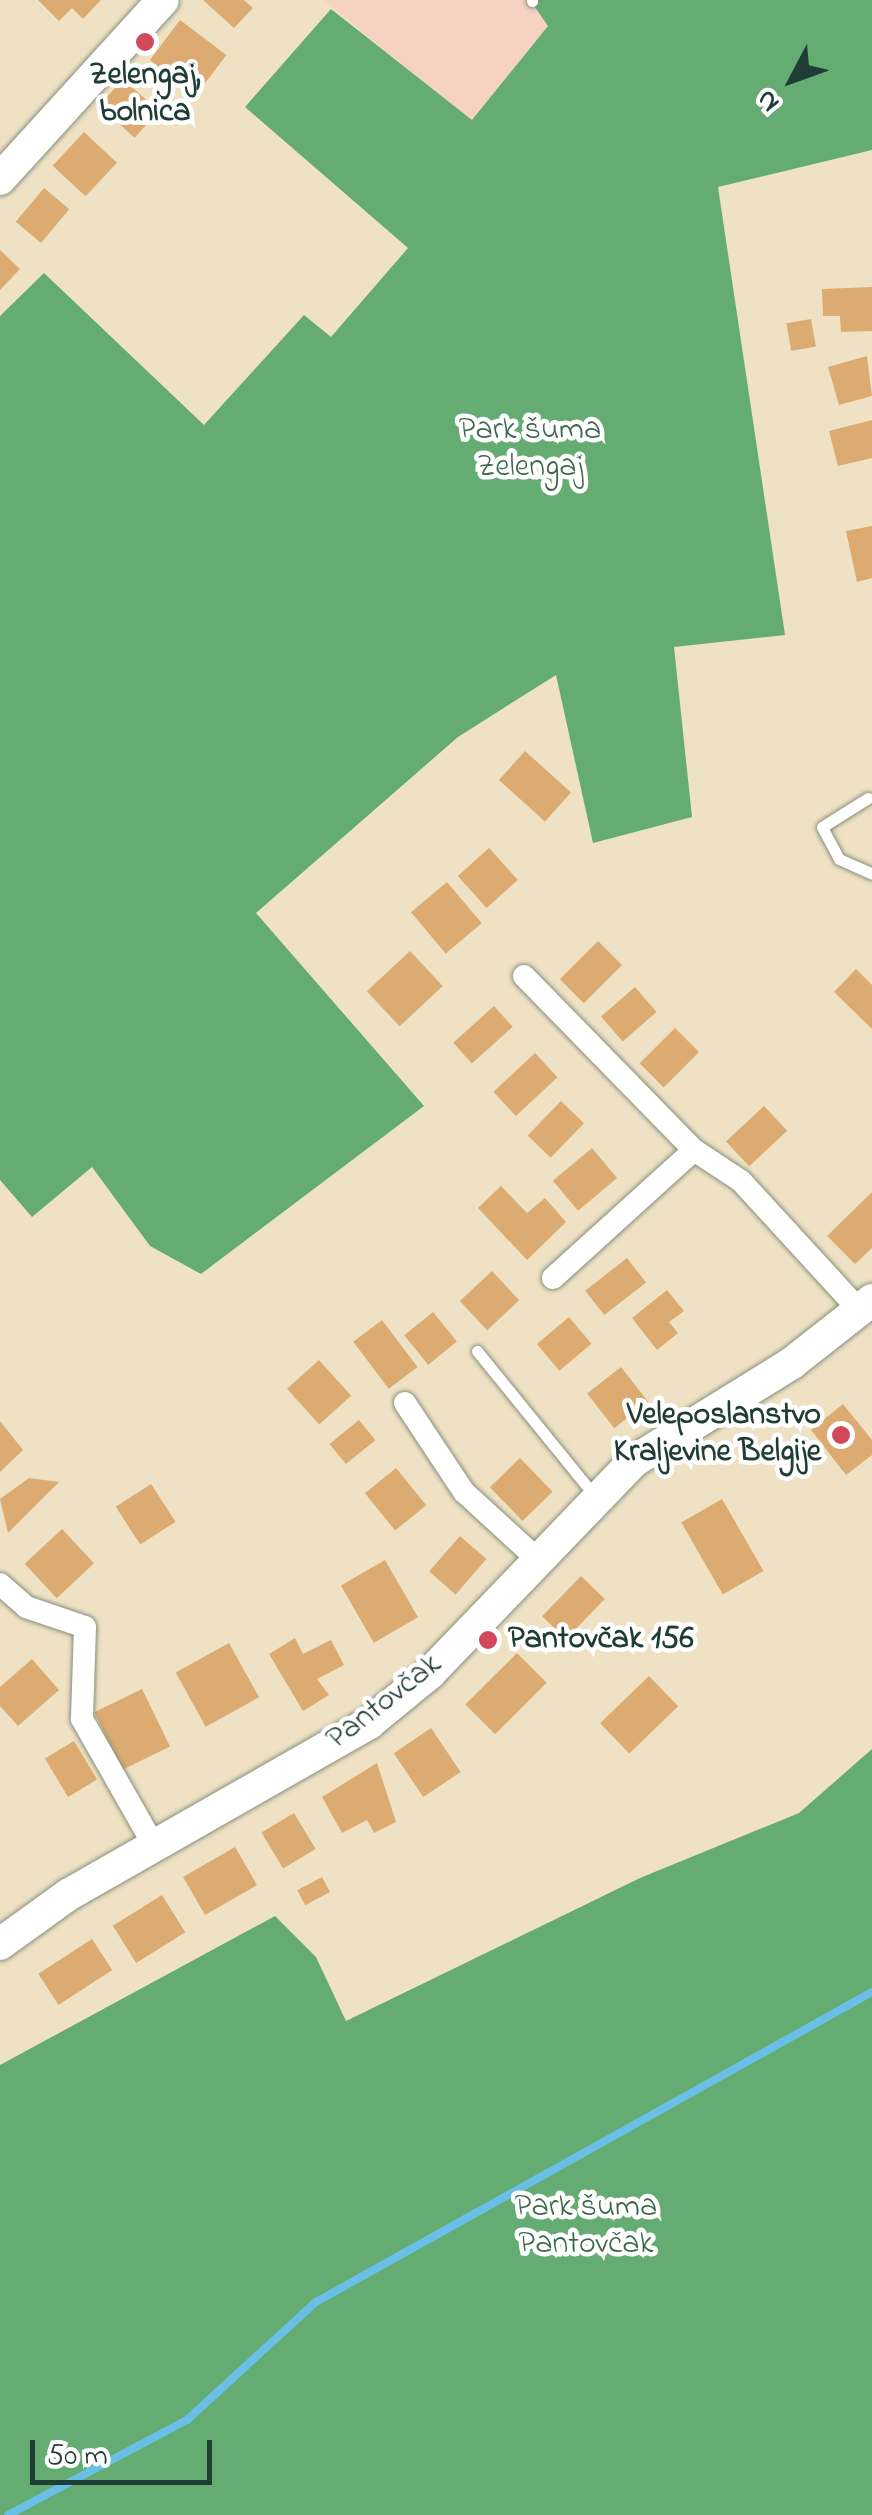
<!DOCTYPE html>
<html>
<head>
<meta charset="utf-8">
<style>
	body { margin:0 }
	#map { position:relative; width:872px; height:2515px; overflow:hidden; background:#efe2c4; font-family:"Indie Flower",sans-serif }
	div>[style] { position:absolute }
	.built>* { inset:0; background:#f6d2c3 }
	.forest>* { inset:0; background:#65ac72 }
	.stream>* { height:8px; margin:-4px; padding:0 4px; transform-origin:4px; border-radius:4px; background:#6abfe7 }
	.building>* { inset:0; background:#dbab71; transform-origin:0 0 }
	.roads { filter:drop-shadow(0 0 2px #87907c) drop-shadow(0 0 2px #87907c) }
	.lane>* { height:11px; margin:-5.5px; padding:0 5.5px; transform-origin:5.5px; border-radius:5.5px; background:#fff }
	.street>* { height:22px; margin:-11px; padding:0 11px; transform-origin:11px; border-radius:11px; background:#fff }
	.secondary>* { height:32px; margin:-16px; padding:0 16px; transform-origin:16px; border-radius:16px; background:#fff }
	.dots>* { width:28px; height:28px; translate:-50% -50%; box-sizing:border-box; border:5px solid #fff; border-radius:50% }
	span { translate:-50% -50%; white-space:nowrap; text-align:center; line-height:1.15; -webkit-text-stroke:9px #fff; paint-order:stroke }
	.poi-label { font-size:32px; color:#1f3d34; font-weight:700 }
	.right { translate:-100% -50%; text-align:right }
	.left { translate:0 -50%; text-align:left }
	.park-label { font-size:32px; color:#3b674c }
	.street-label { font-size:32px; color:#1f3d34 }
	.north { position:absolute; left:742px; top:30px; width:100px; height:100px; -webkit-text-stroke:8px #fff; paint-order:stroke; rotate:229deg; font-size:28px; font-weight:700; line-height:40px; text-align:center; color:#1f3d34 }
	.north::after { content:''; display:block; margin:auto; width:35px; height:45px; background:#1f3d34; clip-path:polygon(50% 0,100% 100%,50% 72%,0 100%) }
	.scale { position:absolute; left:30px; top:2440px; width:182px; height:45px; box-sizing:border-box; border:5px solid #1f3d34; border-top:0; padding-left:12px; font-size:30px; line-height:35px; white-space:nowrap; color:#1f3d34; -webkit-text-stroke:8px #fff; paint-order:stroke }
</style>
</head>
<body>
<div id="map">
	<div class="built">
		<div style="clip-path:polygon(323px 0,530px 0,548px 26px,472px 121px)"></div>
	</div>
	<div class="forest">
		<div style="clip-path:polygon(530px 0,872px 0,872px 150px,718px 187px,785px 635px,674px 647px,692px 817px,593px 843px,556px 675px,458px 737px,256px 913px,424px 1106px,201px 1274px,150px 1246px,92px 1167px,32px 1217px,0 1180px,0 316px,44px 273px,204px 425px,304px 315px,331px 337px,408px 248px,245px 107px,331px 9px,472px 120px,548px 26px)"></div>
		<div style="clip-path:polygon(872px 1749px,872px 2515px,0 2515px,0 2065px,275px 1916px,316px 1957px,346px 2021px,640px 1878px,799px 1813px)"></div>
	</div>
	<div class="stream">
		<div style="left:8px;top:2515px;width:203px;rotate:-28deg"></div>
		<div style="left:187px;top:2420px;width:175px;rotate:-42.5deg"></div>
		<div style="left:316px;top:2302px;width:637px;rotate:-29.14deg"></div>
	</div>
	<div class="building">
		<div style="clip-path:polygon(38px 0,101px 0,83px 19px,72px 8px,59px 21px)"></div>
		<div style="clip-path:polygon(203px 0,244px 0,253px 8px,234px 28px)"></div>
		<div style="left:180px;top:20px;width:58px;height:50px;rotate:37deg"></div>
		<div style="left:123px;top:79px;width:48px;height:36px;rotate:42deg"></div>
		<div style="left:84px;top:132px;width:45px;height:46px;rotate:43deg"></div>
		<div style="left:44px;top:188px;width:33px;height:44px;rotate:40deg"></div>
		<div style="clip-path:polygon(0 250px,20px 269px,0 290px)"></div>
		<div style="clip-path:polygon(872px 287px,872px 331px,841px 332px,840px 316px,823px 316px,822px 289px)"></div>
		<div style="left:811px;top:319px;width:28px;height:25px;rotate:80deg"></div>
		<div style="clip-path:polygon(867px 356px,872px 396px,839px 405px,828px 367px)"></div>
		<div style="clip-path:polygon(872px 420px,872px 458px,838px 466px,829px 431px)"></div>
		<div style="clip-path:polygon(872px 526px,872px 578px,857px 582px,846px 531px)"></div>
		<div style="left:525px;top:751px;width:62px;height:39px;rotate:42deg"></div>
		<div style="left:489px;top:848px;width:43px;height:42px;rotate:48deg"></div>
		<div style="left:447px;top:882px;width:54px;height:47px;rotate:50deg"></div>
		<div style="left:598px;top:941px;width:34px;height:54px;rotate:45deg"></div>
		<div style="left:410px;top:951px;width:48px;height:59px;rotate:47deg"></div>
		<div style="clip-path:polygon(856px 969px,872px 985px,872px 1029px,834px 992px)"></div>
		<div style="left:635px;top:987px;width:33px;height:45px;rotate:49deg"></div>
		<div style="left:494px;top:1006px;width:28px;height:55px;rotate:48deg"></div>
		<div style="left:675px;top:1028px;width:34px;height:50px;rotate:45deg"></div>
		<div style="left:535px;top:1053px;width:33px;height:57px;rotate:47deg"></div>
		<div style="left:561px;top:1101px;width:32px;height:48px;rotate:44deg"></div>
		<div style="left:764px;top:1106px;width:34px;height:52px;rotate:47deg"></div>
		<div style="left:592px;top:1148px;width:39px;height:51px;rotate:50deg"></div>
		<div style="clip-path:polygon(501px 1186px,527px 1213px,545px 1198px,566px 1222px,527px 1260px,478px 1208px)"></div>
		<div style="clip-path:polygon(872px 1192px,872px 1248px,855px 1264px,827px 1236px)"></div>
		<div style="left:627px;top:1258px;width:31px;height:53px;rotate:52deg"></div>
		<div style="left:492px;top:1271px;width:40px;height:44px;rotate:47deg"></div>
		<div style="clip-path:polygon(667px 1290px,684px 1311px,669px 1322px,678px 1333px,657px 1350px,632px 1318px)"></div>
		<div style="left:433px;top:1312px;width:38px;height:37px;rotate:51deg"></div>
		<div style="left:569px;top:1317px;width:35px;height:42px;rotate:50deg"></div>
		<div style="left:382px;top:1320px;width:59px;height:36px;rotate:53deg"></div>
		<div style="left:319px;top:1360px;width:48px;height:43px;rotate:48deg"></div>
		<div style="left:621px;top:1367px;width:44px;height:43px;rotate:52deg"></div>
		<div style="clip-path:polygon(843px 1404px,872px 1440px,872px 1455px,846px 1475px,811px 1430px)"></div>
		<div style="left:359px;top:1420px;width:26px;height:38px;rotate:51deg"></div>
		<div style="clip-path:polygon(0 1421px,23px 1450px,0 1472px)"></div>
		<div style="left:520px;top:1458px;width:47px;height:42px;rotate:46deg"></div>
		<div style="left:396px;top:1468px;width:48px;height:40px;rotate:51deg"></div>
		<div style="clip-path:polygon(29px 1478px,59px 1482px,8px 1533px,0 1499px)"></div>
		<div style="left:151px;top:1484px;width:45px;height:42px;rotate:57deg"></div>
		<div style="left:722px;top:1499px;width:83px;height:47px;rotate:60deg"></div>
		<div style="left:62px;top:1529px;width:47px;height:51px;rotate:47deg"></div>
		<div style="left:460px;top:1536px;width:35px;height:47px;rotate:41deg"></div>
		<div style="left:385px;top:1560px;width:66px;height:51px;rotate:60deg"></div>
		<div style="left:581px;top:1576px;width:33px;height:56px;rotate:44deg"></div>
		<div style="clip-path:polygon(295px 1638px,303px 1654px,331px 1640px,344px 1665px,317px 1679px,329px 1695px,303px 1711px,269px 1654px)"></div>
		<div style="left:229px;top:1643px;width:62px;height:61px;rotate:61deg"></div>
		<div style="left:517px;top:1653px;width:42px;height:73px;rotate:45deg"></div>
		<div style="clip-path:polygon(32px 1659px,59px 1690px,18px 1726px,0 1706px,0 1687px)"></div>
		<div style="left:649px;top:1676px;width:42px;height:68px;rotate:46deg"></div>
		<div style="left:142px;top:1689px;width:64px;height:53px;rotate:64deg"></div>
		<div style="left:431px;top:1728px;width:53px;height:45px;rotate:56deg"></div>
		<div style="left:74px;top:1741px;width:45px;height:34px;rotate:59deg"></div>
		<div style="clip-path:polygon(377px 1763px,396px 1822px,374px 1833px,367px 1820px,342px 1833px,322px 1797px)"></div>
		<div style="left:294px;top:1813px;width:42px;height:38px;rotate:59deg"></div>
		<div style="left:235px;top:1847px;width:44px;height:60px;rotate:60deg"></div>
		<div style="left:322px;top:1877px;width:17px;height:28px;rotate:62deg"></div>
		<div style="left:162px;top:1895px;width:44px;height:58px;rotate:58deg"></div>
		<div style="left:92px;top:1939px;width:37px;height:64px;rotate:57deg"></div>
	</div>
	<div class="roads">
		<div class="lane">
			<div style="left:532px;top:1px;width:1px;rotate:-90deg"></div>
			<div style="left:868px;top:798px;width:54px;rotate:147.8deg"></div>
			<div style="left:822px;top:827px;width:36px;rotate:62deg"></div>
			<div style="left:839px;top:859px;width:36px;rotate:24deg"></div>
			<div style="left:477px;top:1351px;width:187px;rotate:50.9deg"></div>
		</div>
		<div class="street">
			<div style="left:524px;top:976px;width:243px;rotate:45.7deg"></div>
			<div style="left:553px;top:1278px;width:190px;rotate:-42.2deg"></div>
			<div style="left:694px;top:1150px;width:56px;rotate:33.4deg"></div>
			<div style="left:741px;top:1181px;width:176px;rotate:47.5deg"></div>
			<div style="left:405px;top:1403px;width:107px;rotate:56.5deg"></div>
			<div style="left:464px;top:1492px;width:99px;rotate:42.5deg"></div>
			<div style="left:0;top:1584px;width:35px;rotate:41deg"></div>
			<div style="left:26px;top:1607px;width:62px;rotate:18.7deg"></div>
			<div style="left:85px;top:1627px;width:92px;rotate:91.9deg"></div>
			<div style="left:82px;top:1719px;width:146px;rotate:60.4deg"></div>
		</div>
		<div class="secondary">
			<div style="left:0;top:179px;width:242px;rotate:-47.7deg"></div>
			<div style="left:0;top:1944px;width:84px;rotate:-35.8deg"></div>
			<div style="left:68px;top:1895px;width:347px;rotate:-29.7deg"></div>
			<div style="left:369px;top:1723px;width:79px;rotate:-39.3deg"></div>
			<div style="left:430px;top:1673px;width:294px;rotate:-46.1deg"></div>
			<div style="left:634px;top:1461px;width:186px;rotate:-31.8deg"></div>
			<div style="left:792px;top:1363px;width:102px;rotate:-38.2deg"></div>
		</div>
	</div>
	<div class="dots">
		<div style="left:145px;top:42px;background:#d1495b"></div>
		<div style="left:841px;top:1435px;background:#d1495b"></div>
		<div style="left:488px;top:1640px;background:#d1495b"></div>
	</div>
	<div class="poi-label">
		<span style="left:145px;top:95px">Zelengaj,<br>bolnica</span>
		<span class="right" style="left:821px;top:1435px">Veleposlanstvo<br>Kraljevine Belgije</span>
		<span class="left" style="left:508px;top:1640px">Pantovčak 156</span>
	</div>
	<div class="park-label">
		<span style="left:530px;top:450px">Park šuma<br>Zelengaj</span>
		<span style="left:586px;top:2227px">Park šuma<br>Pantovčak</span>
	</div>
	<div class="street-label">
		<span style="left:385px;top:1703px;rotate:-38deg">Pantovčak</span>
	</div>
	<div class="north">N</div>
	<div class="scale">50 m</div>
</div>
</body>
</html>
